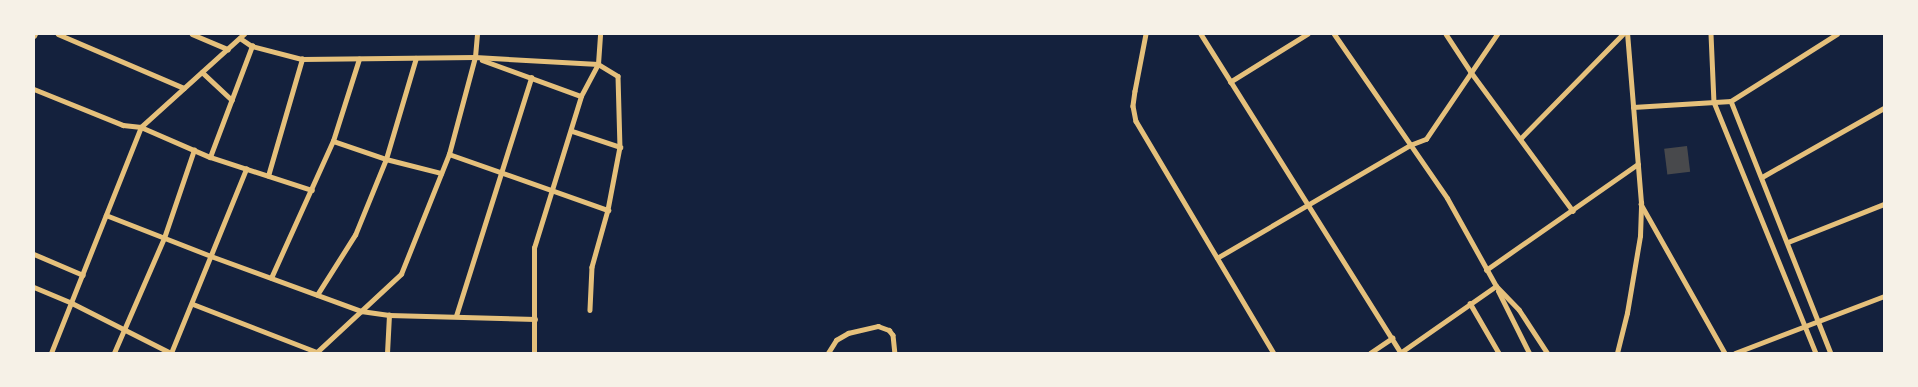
<!DOCTYPE html>
<html>
<head>
<meta charset="utf-8">
<style>
	body { margin:0 }
	#map { position:relative; width:1918px; height:387px; overflow:hidden; background:#14213d; font-family:"Roboto Condensed",sans-serif }
	div>[style] { position:absolute }
	.building>* { inset:0; background:#48494c; transform-origin:0 0 }
	.minor>* { height:4.5px; margin:-2.25px; padding:0 2.25px; transform-origin:2.25px; border-radius:2.25px; background:#e5c07b }
	.tertiary>* { height:5px; margin:-2.5px; padding:0 2.5px; transform-origin:2.5px; border-radius:2.5px; background:#e5c07b }
	span { translate:-50% -50%; white-space:nowrap; text-align:center; line-height:1.15; -webkit-text-stroke:5px #f6f1e7; paint-order:stroke }
	.frame { position:absolute; inset:0; border:35px solid #f6f1e7; pointer-events:none }
</style>
</head>
<body>
<div id="map">
	<div class="building">
		<div style="left:1687px;top:146px;width:26px;height:23px;rotate:83deg"></div>
	</div>
	<div class="minor">
		<div style="left:58px;top:34px;width:137px;rotate:23.2deg"></div>
		<div style="left:192px;top:34px;width:39px;rotate:23deg"></div>
		<div style="left:1146px;top:34px;width:58px;rotate:100.9deg"></div>
		<div style="left:1135px;top:91px;width:15px;rotate:98deg"></div>
		<div style="left:1133px;top:106px;width:15px;rotate:79deg"></div>
		<div style="left:1136px;top:121px;width:270px;rotate:59.3deg"></div>
		<div style="left:1201px;top:34px;width:377px;rotate:57.9deg"></div>
		<div style="left:1446px;top:34px;width:45px;rotate:56.7deg"></div>
		<div style="left:1471px;top:72px;width:172px;rotate:53.7deg"></div>
		<div style="left:1711px;top:34px;width:68px;rotate:87.5deg"></div>
		<div style="left:1714px;top:102px;width:271px;rotate:67.9deg"></div>
		<div style="left:34px;top:36px;width:2px;rotate:-63deg"></div>
		<div style="left:240px;top:38px;width:14px;rotate:34deg"></div>
		<div style="left:252px;top:46px;width:52px;rotate:14.6deg"></div>
		<div style="left:302px;top:59px;width:173px;rotate:-0.7deg"></div>
		<div style="left:475px;top:57px;width:123px;rotate:3.3deg"></div>
		<div style="left:598px;top:64px;width:23px;rotate:31deg"></div>
		<div style="left:618px;top:76px;width:71px;rotate:88.4deg"></div>
		<div style="left:620px;top:147px;width:64px;rotate:100.8deg"></div>
		<div style="left:608px;top:210px;width:59px;rotate:105.7deg"></div>
		<div style="left:592px;top:267px;width:43px;rotate:92.7deg"></div>
		<div style="left:482px;top:60px;width:105px;rotate:20deg"></div>
		<div style="left:202px;top:72px;width:41px;rotate:43deg"></div>
		<div style="left:1230px;top:82px;width:91px;rotate:-31.9deg"></div>
		<div style="left:34px;top:89px;width:96px;rotate:22deg"></div>
		<div style="left:123px;top:125px;width:18px;rotate:6deg"></div>
		<div style="left:141px;top:127px;width:75px;rotate:23.5deg"></div>
		<div style="left:210px;top:157px;width:107px;rotate:17.9deg"></div>
		<div style="left:1731px;top:101px;width:271px;rotate:68.4deg"></div>
		<div style="left:1633px;top:107px;width:98px;rotate:-3.5deg"></div>
		<div style="left:1731px;top:101px;width:125px;rotate:-32.3deg"></div>
		<div style="left:572px;top:131px;width:51px;rotate:18.4deg"></div>
		<div style="left:1521px;top:138px;width:146px;rotate:-45.6deg"></div>
		<div style="left:333px;top:141px;width:56px;rotate:18.8deg"></div>
		<div style="left:386px;top:159px;width:57px;rotate:14.3deg"></div>
		<div style="left:449px;top:154px;width:169px;rotate:19.4deg"></div>
		<div style="left:210px;top:157px;width:119px;rotate:-69.3deg"></div>
		<div style="left:268px;top:176px;width:122px;rotate:-73.8deg"></div>
		<div style="left:1762px;top:177px;width:140px;rotate:-29.5deg"></div>
		<div style="left:1641px;top:204px;width:171px;rotate:60.6deg"></div>
		<div style="left:106px;top:215px;width:113px;rotate:21.3deg"></div>
		<div style="left:211px;top:256px;width:160px;rotate:20.1deg"></div>
		<div style="left:361px;top:311px;width:28px;rotate:8deg"></div>
		<div style="left:389px;top:315px;width:146px;rotate:1.6deg"></div>
		<div style="left:1788px;top:242px;width:103px;rotate:-21.6deg"></div>
		<div style="left:34px;top:254px;width:53px;rotate:23.2deg"></div>
		<div style="left:1217px;top:258px;width:224px;rotate:-30.3deg"></div>
		<div style="left:1410px;top:145px;width:17px;rotate:-21deg"></div>
		<div style="left:1426px;top:139px;width:127px;rotate:-55.9deg"></div>
		<div style="left:1486px;top:270px;width:185px;rotate:-34.9deg"></div>
		<div style="left:271px;top:278px;width:150px;rotate:-65.7deg"></div>
		<div style="left:333px;top:141px;width:86px;rotate:-72.4deg"></div>
		<div style="left:34px;top:287px;width:41px;rotate:22.8deg"></div>
		<div style="left:72px;top:303px;width:111px;rotate:26.8deg"></div>
		<div style="left:171px;top:353px;width:199px;rotate:-67.8deg"></div>
		<div style="left:317px;top:295px;width:71px;rotate:-57.7deg"></div>
		<div style="left:355px;top:235px;width:82px;rotate:-67.8deg"></div>
		<div style="left:386px;top:159px;width:105px;rotate:-73.5deg"></div>
		<div style="left:1470px;top:303px;width:58px;rotate:59.9deg"></div>
		<div style="left:193px;top:304px;width:133px;rotate:21.2deg"></div>
		<div style="left:456px;top:316px;width:250px;rotate:-72.5deg"></div>
		<div style="left:51px;top:353px;width:243px;rotate:-68.3deg"></div>
		<div style="left:141px;top:127px;width:139px;rotate:-42.1deg"></div>
		<div style="left:114px;top:353px;width:125px;rotate:-66.5deg"></div>
		<div style="left:164px;top:238px;width:93px;rotate:-71.2deg"></div>
		<div style="left:316px;top:353px;width:116px;rotate:-42.9deg"></div>
		<div style="left:401px;top:274px;width:129px;rotate:-68.2deg"></div>
		<div style="left:449px;top:154px;width:100px;rotate:-75deg"></div>
		<div style="left:475px;top:57px;width:23px;rotate:-85deg"></div>
		<div style="left:387px;top:353px;width:38px;rotate:-87deg"></div>
		<div style="left:534px;top:353px;width:105px;rotate:-90deg"></div>
		<div style="left:534px;top:248px;width:159px;rotate:-72.8deg"></div>
		<div style="left:581px;top:96px;width:36px;rotate:-62deg"></div>
		<div style="left:598px;top:64px;width:30px;rotate:-86deg"></div>
		<div style="left:828px;top:353px;width:15px;rotate:-58deg"></div>
		<div style="left:836px;top:340px;width:14px;rotate:-30deg"></div>
		<div style="left:848px;top:333px;width:31px;rotate:-13deg"></div>
		<div style="left:878px;top:326px;width:12px;rotate:20deg"></div>
		<div style="left:889px;top:330px;width:6px;rotate:51deg"></div>
		<div style="left:893px;top:335px;width:18px;rotate:84deg"></div>
		<div style="left:1370px;top:353px;width:27px;rotate:-34deg"></div>
		<div style="left:1400px;top:353px;width:117px;rotate:-34.9deg"></div>
		<div style="left:1617px;top:353px;width:41px;rotate:-76deg"></div>
		<div style="left:1627px;top:313px;width:78px;rotate:-80.4deg"></div>
		<div style="left:1640px;top:236px;width:33px;rotate:-88deg"></div>
		<div style="left:1641px;top:203px;width:170px;rotate:-94.7deg"></div>
		<div style="left:1735px;top:353px;width:160px;rotate:-20.9deg"></div>
	</div>
	<div class="tertiary">
		<div style="left:1334px;top:34px;width:199px;rotate:55.4deg"></div>
		<div style="left:1447px;top:198px;width:101px;rotate:60.9deg"></div>
		<div style="left:1496px;top:286px;width:33px;rotate:46deg"></div>
		<div style="left:1519px;top:310px;width:51px;rotate:56.9deg"></div>
		<div style="left:1498px;top:291px;width:69px;rotate:63.4deg"></div>
	</div>
	<div class="frame"></div>
</div>
</body>
</html>
